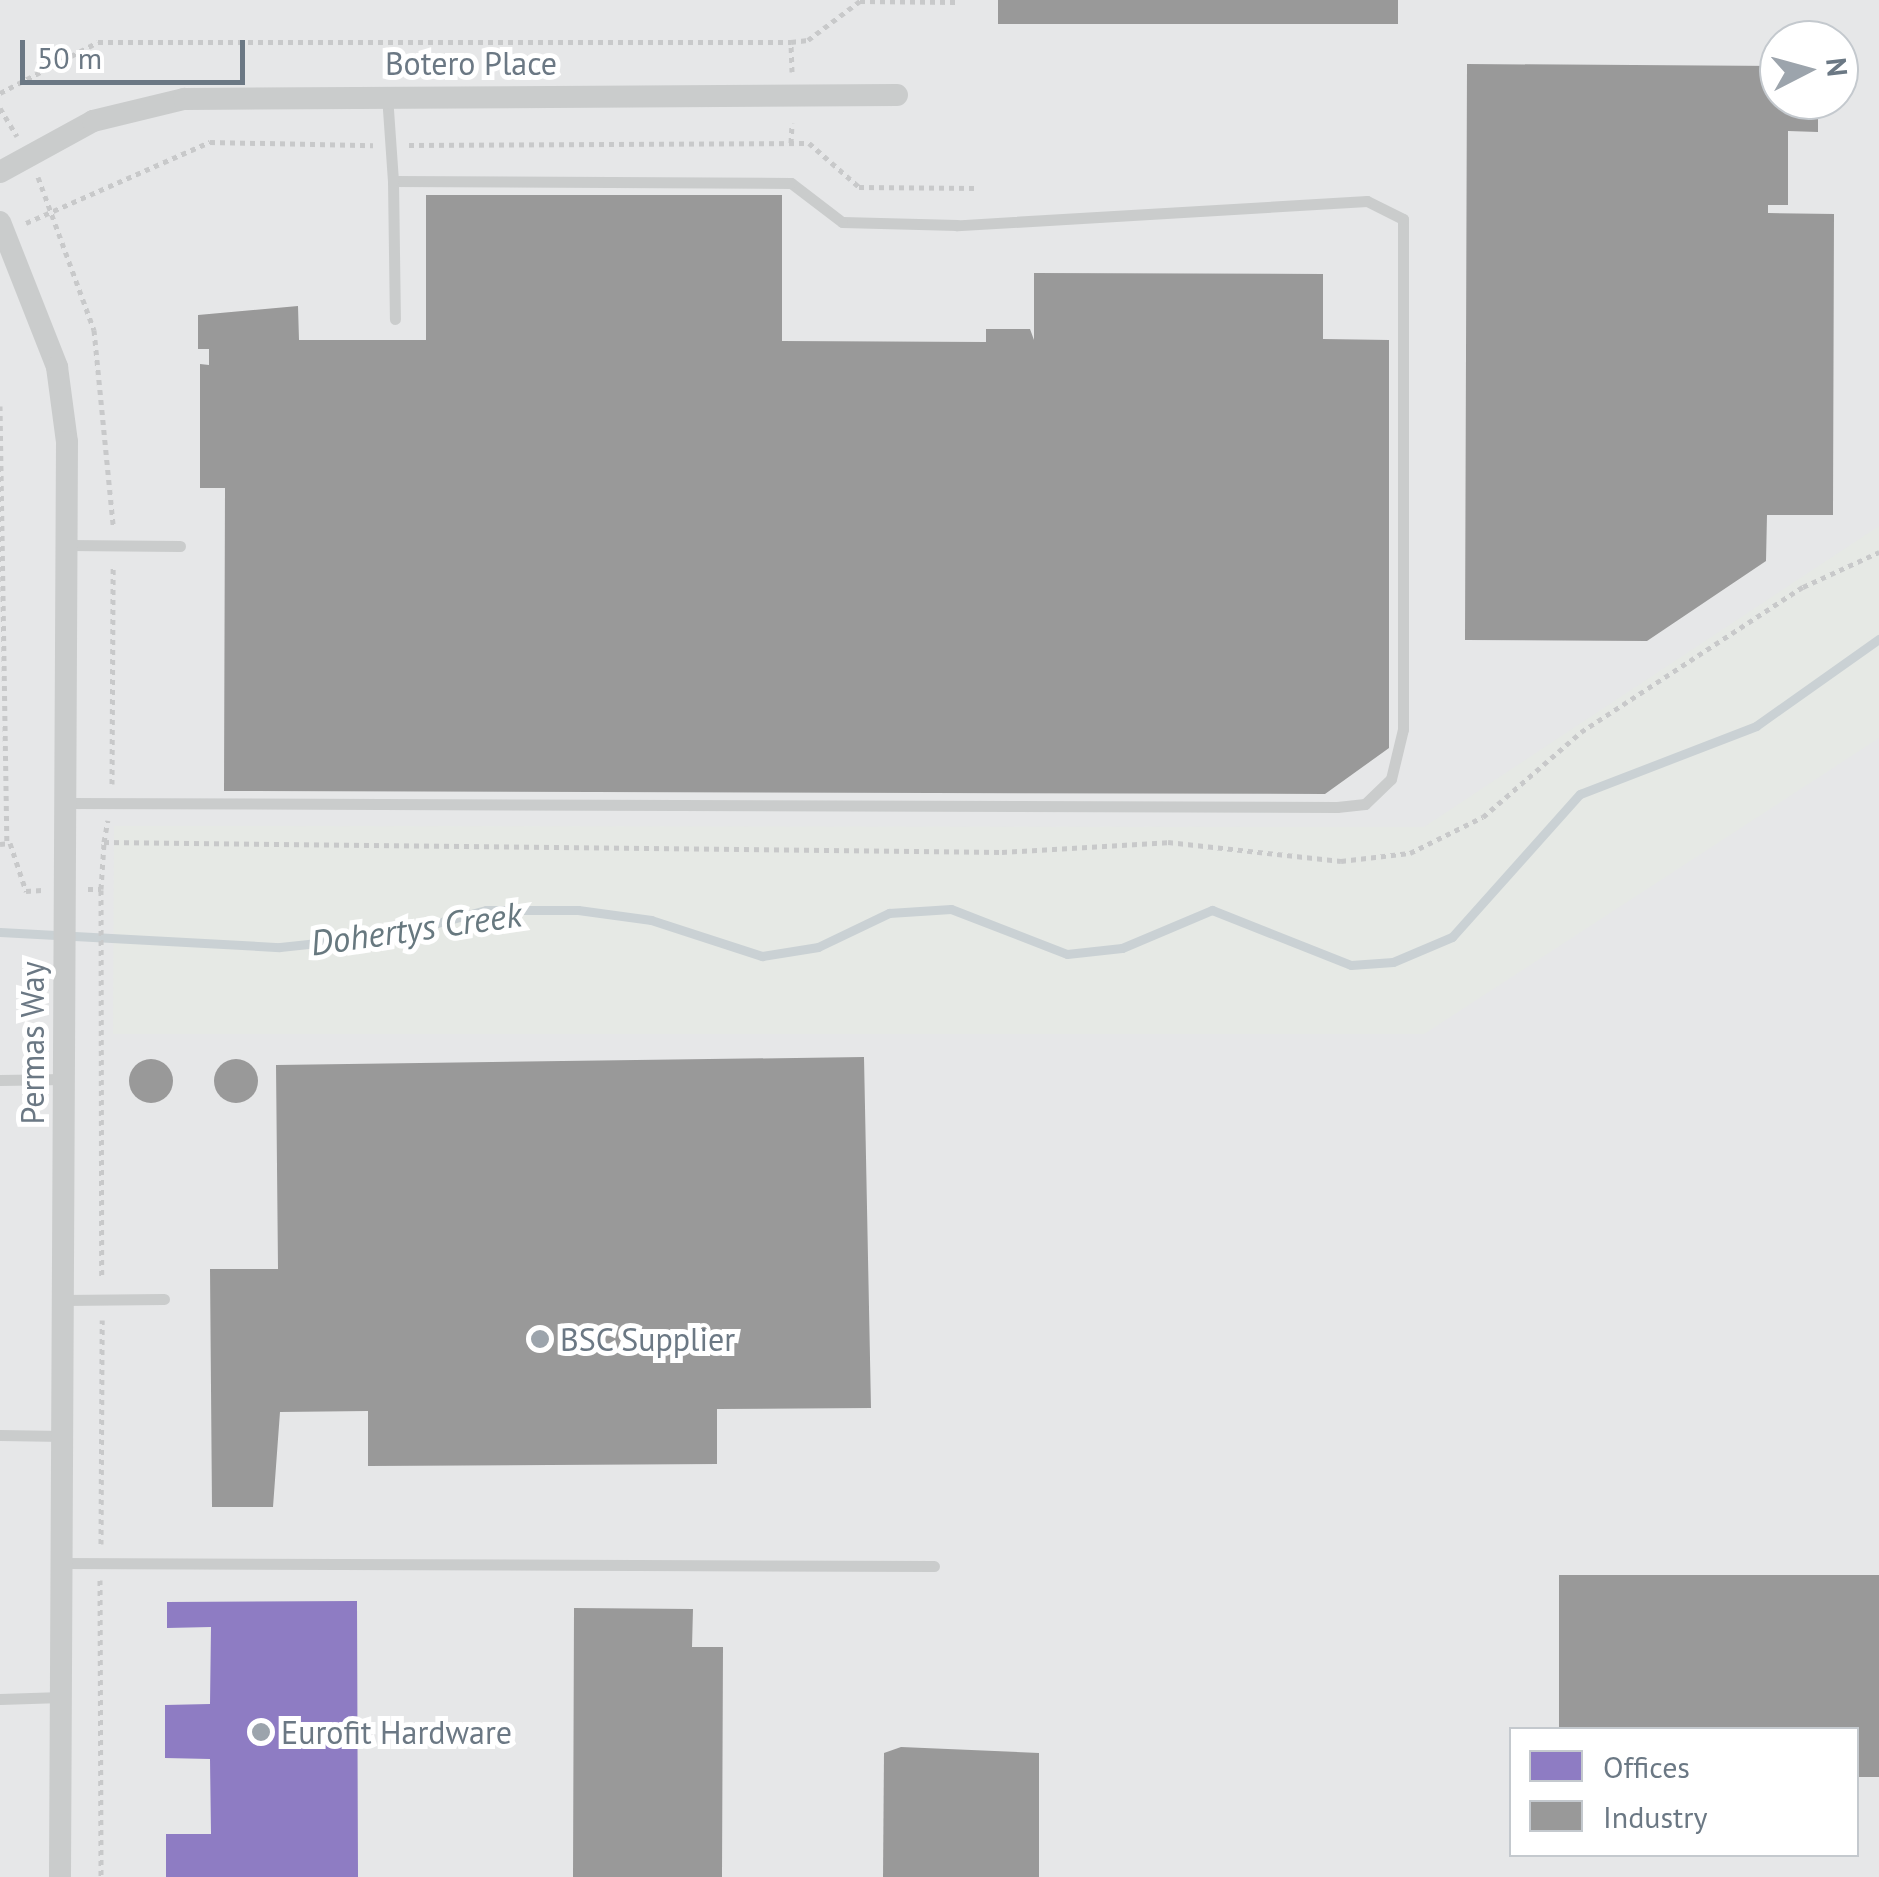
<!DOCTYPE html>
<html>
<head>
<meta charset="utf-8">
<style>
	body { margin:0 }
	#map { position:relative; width:1879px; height:1877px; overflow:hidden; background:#f7f7f7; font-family:"PT Sans",sans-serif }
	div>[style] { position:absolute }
	.built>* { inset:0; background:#e6e7e8 }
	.green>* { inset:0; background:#e6e9e5 }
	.offices>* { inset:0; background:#8e7cc3 }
	.industry>* { inset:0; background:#999; transform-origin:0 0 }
	.round { border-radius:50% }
	.stream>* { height:9px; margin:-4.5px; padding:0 4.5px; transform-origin:4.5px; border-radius:4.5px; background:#cad1d4 }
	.path>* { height:5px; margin-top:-2.5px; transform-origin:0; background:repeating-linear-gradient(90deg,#c8c9ca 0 5px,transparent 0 10px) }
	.lane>* { height:11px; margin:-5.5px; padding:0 5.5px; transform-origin:5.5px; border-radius:5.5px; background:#cacccc }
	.street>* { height:22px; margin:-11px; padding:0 11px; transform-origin:11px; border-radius:11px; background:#cacccc }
	.dots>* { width:28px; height:28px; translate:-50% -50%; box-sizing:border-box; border:5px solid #fff; border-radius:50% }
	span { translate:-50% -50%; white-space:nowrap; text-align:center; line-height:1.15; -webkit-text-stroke:10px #fff; paint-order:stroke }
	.street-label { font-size:32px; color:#6b7884 }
	.poi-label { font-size:32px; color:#6b7884 }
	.left { translate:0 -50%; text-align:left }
	.water-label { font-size:35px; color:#67787f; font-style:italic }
	.legend { position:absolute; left:1509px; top:1727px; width:350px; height:130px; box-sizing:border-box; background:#fff; border:2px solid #c4c9ce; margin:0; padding:12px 18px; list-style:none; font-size:30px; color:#6b7884 }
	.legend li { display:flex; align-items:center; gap:20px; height:50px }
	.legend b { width:50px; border:2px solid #c4c9ce }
	.north { position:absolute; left:1759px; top:20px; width:100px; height:100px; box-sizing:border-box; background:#fff; border:2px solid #c4c9ce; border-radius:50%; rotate:84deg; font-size:28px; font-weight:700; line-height:40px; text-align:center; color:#6b7884 }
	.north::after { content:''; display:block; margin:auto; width:35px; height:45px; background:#9ca4ac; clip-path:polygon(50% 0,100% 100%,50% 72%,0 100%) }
	.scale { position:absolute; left:20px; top:40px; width:225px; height:45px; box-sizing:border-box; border:5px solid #6b7884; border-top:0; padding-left:12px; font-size:30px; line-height:35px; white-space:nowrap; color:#6b7884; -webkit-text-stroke:8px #fff; paint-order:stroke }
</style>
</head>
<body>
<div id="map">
	<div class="built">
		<div style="clip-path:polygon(evenodd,0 0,1879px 0,1879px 1877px,0 1877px,0 0,1779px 40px,1839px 40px,1839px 100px,1779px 100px,1779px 40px,0 0,1512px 1730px,1856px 1730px,1856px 1854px,1512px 1854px,1512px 1730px)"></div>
	</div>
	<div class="green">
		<div style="clip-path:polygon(1879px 526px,1879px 738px,1424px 1034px,113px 1034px,114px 826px,1424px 827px)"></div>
	</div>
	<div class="offices">
		<div style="clip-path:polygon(357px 1601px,358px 1877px,166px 1877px,166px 1834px,211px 1834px,210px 1759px,165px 1758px,165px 1705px,210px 1704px,211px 1627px,167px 1628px,167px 1602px)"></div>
	</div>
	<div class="industry">
		<div style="left:998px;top:0;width:400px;height:24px"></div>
		<div style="clip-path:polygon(1467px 64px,1779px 66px,1779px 100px,1818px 100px,1818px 132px,1788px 131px,1788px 205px,1768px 205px,1768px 213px,1834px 214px,1833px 515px,1767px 515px,1766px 561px,1647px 641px,1465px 640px)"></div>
		<div style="clip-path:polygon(426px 195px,782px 195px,782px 341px,986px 342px,986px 329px,1030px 329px,1034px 340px,1034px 273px,1323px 274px,1323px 339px,1389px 340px,1389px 748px,1325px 794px,224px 791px,225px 488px,200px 488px,200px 364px,209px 365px,209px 349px,198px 349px,198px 315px,298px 306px,299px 340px,426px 340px)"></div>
		<div style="clip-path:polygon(864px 1057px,871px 1408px,717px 1409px,717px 1464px,368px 1466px,368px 1411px,280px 1412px,273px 1507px,212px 1507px,210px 1269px,278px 1269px,276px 1065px)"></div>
		<div class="round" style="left:129px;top:1059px;width:44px;height:44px"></div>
		<div class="round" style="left:214px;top:1059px;width:44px;height:44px"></div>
		<div style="clip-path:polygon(1559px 1575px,1879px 1575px,1879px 1777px,1856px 1777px,1856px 1730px,1559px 1730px)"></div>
		<div style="clip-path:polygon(574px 1608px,693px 1609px,692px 1647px,723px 1647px,722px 1877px,573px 1877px)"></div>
		<div style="clip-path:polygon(901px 1747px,1039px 1753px,1039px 1877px,883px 1877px,884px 1753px)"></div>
	</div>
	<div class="stream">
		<div style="left:0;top:932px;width:280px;rotate:3.1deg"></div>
		<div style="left:280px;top:947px;width:113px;rotate:-6.1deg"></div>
		<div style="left:392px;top:935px;width:97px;rotate:-14.9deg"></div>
		<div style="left:486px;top:910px;width:92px"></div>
		<div style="left:578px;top:910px;width:74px;rotate:7.8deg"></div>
		<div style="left:651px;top:920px;width:117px;rotate:18deg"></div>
		<div style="left:762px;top:956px;width:57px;rotate:-9.1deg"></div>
		<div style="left:818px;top:947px;width:79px;rotate:-25.6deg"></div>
		<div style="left:889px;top:913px;width:62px;rotate:-3.7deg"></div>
		<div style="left:951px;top:909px;width:124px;rotate:21.2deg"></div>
		<div style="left:1067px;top:954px;width:55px;rotate:-6.2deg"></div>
		<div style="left:1122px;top:948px;width:98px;rotate:-22.9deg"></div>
		<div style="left:1212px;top:910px;width:149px;rotate:21.6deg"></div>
		<div style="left:1351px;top:965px;width:42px;rotate:-4.1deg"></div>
		<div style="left:1393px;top:962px;width:64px;rotate:-23deg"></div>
		<div style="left:1452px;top:937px;width:192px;rotate:-48.2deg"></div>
		<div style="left:1580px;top:794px;width:189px;rotate:-21.1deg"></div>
		<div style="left:1756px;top:726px;width:151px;rotate:-35.3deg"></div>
	</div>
	<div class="path">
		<div style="left:792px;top:72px;width:30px;rotate:-92deg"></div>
		<div style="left:791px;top:42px;width:17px;rotate:-7deg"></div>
		<div style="left:808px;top:40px;width:65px;rotate:-36.9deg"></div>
		<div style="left:860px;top:1px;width:95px;rotate:0.6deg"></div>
		<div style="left:0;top:93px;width:110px;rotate:-27.5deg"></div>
		<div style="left:98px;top:42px;width:693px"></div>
		<div style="left:0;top:108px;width:33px;rotate:59deg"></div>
		<div style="left:791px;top:143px;width:20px;rotate:-87deg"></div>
		<div style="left:409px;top:145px;width:400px;rotate:-0.3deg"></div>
		<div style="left:809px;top:143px;width:67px;rotate:41.3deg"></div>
		<div style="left:859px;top:187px;width:117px;rotate:0.5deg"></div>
		<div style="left:38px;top:177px;width:163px;rotate:69.9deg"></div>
		<div style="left:94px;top:330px;width:196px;rotate:84.4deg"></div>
		<div style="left:26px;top:223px;width:201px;rotate:-23.8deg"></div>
		<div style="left:210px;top:142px;width:163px;rotate:1.1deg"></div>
		<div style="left:0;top:406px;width:436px;rotate:89.1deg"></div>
		<div style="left:112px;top:784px;width:218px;rotate:-89.7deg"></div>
		<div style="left:104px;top:842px;width:22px;rotate:-80deg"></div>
		<div style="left:0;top:844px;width:10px;rotate:-6deg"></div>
		<div style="left:10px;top:843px;width:51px;rotate:71.6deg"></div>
		<div style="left:26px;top:891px;width:16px;rotate:-4deg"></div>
		<div style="left:88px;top:889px;width:13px"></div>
		<div style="left:101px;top:889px;width:47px;rotate:-86.3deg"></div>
		<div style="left:104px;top:842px;width:898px;rotate:0.64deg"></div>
		<div style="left:1002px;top:852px;width:166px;rotate:-3.4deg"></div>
		<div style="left:1168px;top:842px;width:174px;rotate:6.3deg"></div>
		<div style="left:1341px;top:861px;width:69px;rotate:-6.6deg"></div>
		<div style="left:1410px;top:853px;width:81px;rotate:-26.3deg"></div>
		<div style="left:1483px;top:817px;width:130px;rotate:-40.9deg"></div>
		<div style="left:1581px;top:732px;width:265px;rotate:-33.2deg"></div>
		<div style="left:1803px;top:587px;width:84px;rotate:-24.7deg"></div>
		<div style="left:101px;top:890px;width:389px;rotate:89.9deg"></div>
		<div style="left:101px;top:1544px;width:224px;rotate:-89.7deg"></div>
		<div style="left:100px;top:1580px;width:297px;rotate:89.8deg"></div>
	</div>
	<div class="lane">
		<div style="left:393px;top:181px;width:138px;rotate:89.2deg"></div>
		<div style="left:68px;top:545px;width:112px;rotate:0.5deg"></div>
		<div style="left:67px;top:803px;width:1270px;rotate:0.18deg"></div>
		<div style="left:1337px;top:807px;width:28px;rotate:-6deg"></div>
		<div style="left:1365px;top:804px;width:36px;rotate:-44deg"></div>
		<div style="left:1391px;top:779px;width:51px;rotate:-76.5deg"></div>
		<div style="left:1403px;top:729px;width:510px;rotate:-90deg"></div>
		<div style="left:1403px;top:219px;width:40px;rotate:-153.4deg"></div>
		<div style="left:1367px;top:201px;width:411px;rotate:176.6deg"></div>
		<div style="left:957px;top:225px;width:115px;rotate:-178.5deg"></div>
		<div style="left:842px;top:222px;width:64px;rotate:-142.6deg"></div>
		<div style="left:791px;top:183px;width:398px;rotate:-179.7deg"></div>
		<div style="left:393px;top:181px;width:85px;rotate:-94deg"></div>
		<div style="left:0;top:1080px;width:65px;rotate:-0.9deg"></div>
		<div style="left:64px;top:1300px;width:100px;rotate:-0.6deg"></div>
		<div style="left:0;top:1435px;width:63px;rotate:0.9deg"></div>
		<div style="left:62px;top:1563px;width:872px;rotate:0.2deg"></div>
		<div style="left:0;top:1699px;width:62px;rotate:-1.8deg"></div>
	</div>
	<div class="street">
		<div style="left:0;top:172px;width:106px;rotate:-28.7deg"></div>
		<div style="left:93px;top:121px;width:94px;rotate:-13.6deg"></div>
		<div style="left:184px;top:99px;width:713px;rotate:-0.32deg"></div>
		<div style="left:0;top:222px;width:156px;rotate:68.5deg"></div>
		<div style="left:57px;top:367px;width:76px;rotate:82.4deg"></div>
		<div style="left:67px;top:442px;width:1435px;rotate:90.28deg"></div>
	</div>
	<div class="dots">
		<div style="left:540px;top:1339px;background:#9ca4ac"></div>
		<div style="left:261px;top:1732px;background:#9ca4ac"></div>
	</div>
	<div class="street-label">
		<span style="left:471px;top:63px">Botero Place</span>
		<span style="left:32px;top:1043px;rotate:-90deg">Permas Way</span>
	</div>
	<div class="poi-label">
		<span class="left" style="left:560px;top:1339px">BSC Supplier</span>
		<span class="left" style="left:281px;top:1732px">Eurofit Hardware</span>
	</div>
	<div class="water-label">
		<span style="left:416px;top:928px;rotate:-8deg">Dohertys Creek</span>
	</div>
	<ul class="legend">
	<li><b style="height:28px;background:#8e7cc3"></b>Offices</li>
	<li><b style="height:28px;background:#999"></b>Industry</li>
	</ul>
	<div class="north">N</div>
	<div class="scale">50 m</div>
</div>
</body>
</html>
